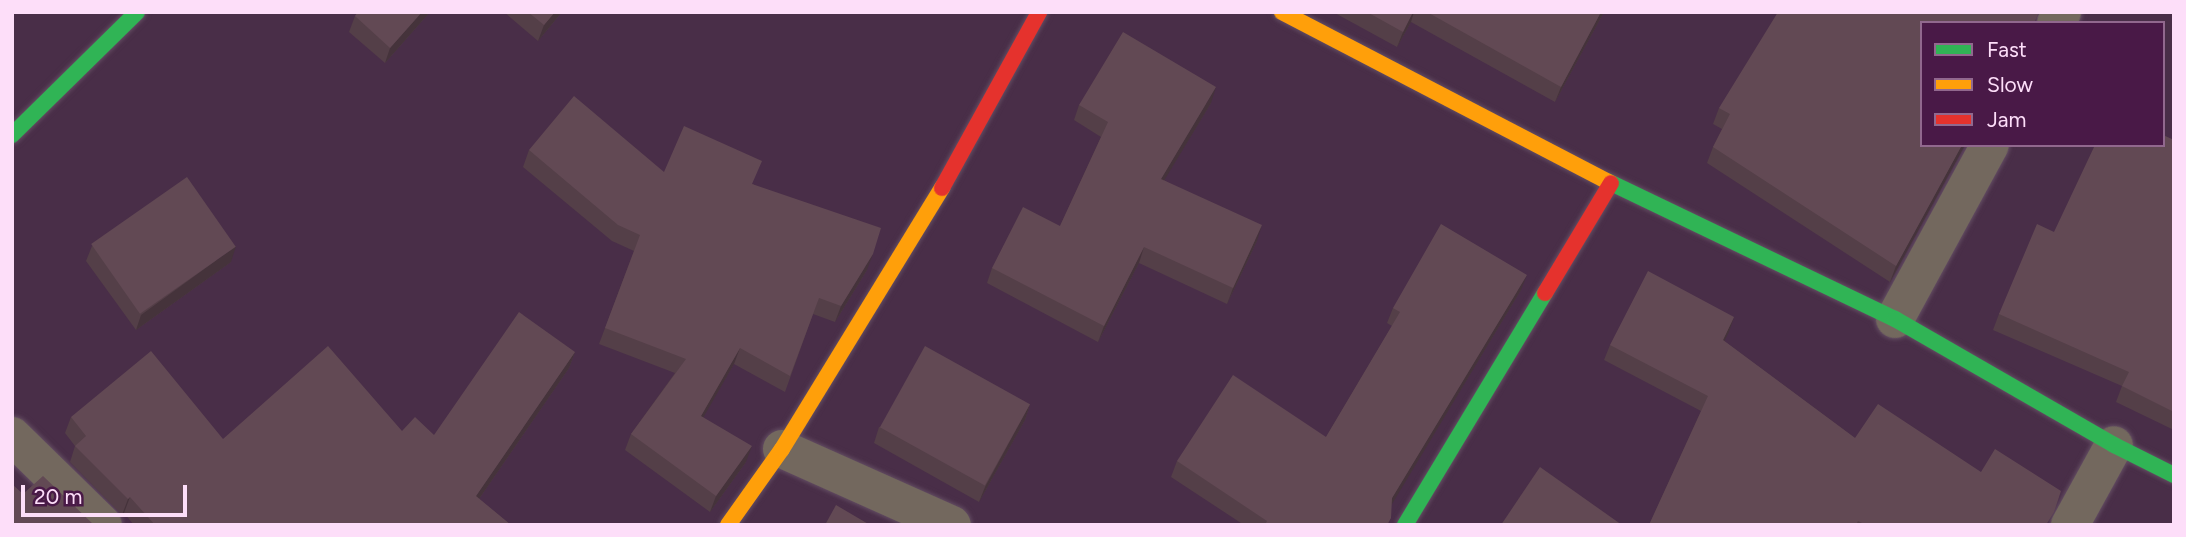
<!DOCTYPE html>
<html>
<head>
<meta charset="utf-8">
<style>
	body { margin:0 }
	#map { position:relative; width:2186px; height:537px; overflow:hidden; background:#492e48; font-family:Figtree,sans-serif }
	div>[style] { position:absolute }
	.roads { filter:drop-shadow(0 0 2px #634d62) drop-shadow(0 0 2px #634d62) }
	.street>* { height:38px; margin:-19px; padding:0 19px; transform-origin:19px; border-radius:19px; background:#73685e }
	.fast>* { height:16px; margin:-8px; padding:0 8px; transform-origin:8px; border-radius:8px; background:#30b455 }
	.slow>* { height:16px; margin:-8px; padding:0 8px; transform-origin:8px; border-radius:8px; background:#ff9f0a }
	.jam>* { height:16px; margin:-8px; padding:0 8px; transform-origin:8px; border-radius:8px; background:#e5322d }
	.wall>* { inset:0; background:#543f48 }
	.shaded-wall>* { inset:0; background:#45333b }
	.building>* { inset:0; background:#624954; transform-origin:0 0 }
	span { translate:-50% -50%; white-space:nowrap; text-align:center; line-height:1.15; -webkit-text-stroke:5px #491947; paint-order:stroke }
	.frame { position:absolute; inset:0; border:14px solid #fddef9; pointer-events:none }
	.legend { position:absolute; left:1920px; top:21px; width:245px; height:126px; box-sizing:border-box; background:#491947; border:2px solid #91688e; margin:0; padding:9px 12px; list-style:none; font-size:21px; color:#fddef9 }
	.legend li { display:flex; align-items:center; gap:14px; height:35px }
	.legend b { width:35px; border:2px solid #91688e }
	.scale { position:absolute; left:21px; top:485px; width:166px; height:32px; box-sizing:border-box; border:4px solid #fddef9; border-top:0; padding-left:9px; font-size:21px; line-height:24px; white-space:nowrap; color:#fddef9; -webkit-text-stroke:5px #491947; paint-order:stroke }
</style>
</head>
<body>
<div id="map">
	<div class="roads">
		<div class="street">
			<div style="left:2056px;top:23px;width:13px;rotate:-61deg"></div>
			<div style="left:1895px;top:319px;width:198px;rotate:-61.4deg"></div>
			<div style="left:12px;top:436px;width:127px;rotate:44.4deg"></div>
			<div style="left:782px;top:449px;width:186px;rotate:24.1deg"></div>
			<div style="left:2070px;top:525px;width:91px;rotate:-61.2deg"></div>
		</div>
		<div class="fast">
			<div style="left:12px;top:135px;width:175px;rotate:-44.5deg"></div>
			<div style="left:1609px;top:182px;width:317px;rotate:25.6deg"></div>
			<div style="left:1895px;top:319px;width:253px;rotate:29.9deg"></div>
			<div style="left:2114px;top:445px;width:67px;rotate:26.6deg"></div>
			<div style="left:1405px;top:525px;width:271px;rotate:-58.9deg"></div>
		</div>
		<div class="slow">
			<div style="left:1282px;top:12px;width:369px;rotate:27.5deg"></div>
			<div style="left:728px;top:525px;width:93px;rotate:-54.6deg"></div>
			<div style="left:782px;top:449px;width:306px;rotate:-58.5deg"></div>
		</div>
		<div class="jam">
			<div style="left:942px;top:188px;width:201px;rotate:-61.1deg"></div>
			<div style="left:1545px;top:293px;width:128px;rotate:-59deg"></div>
		</div>
	</div>
	<div class="wall">
		<div style="clip-path:polygon(358px 12px,430px 12px,385px 63px,349px 32px,355px 16px)"></div>
		<div style="clip-path:polygon(504px 12px,562px 12px,538px 41px)"></div>
		<div style="clip-path:polygon(1333px 12px,1604px 12px,1555px 102px,1411px 22px,1397px 47px)"></div>
		<div style="clip-path:polygon(1922px 23px,1965px 145px,1890px 282px,1707px 163px,1713px 147px,1722px 129px,1713px 124px,1719px 108px)"></div>
		<div style="clip-path:polygon(1211px 103px,1164px 180px,1257px 241px,1227px 304px,1139px 263px,1098px 342px,987px 283px,992px 268px,1060px 226px,1101px 137px,1074px 120px,1079px 105px)"></div>
		<div style="clip-path:polygon(2174px 140px,2174px 430px,2116px 402px,2122px 386px,1993px 330px,1999px 314px,2054px 232px)"></div>
		<div style="clip-path:polygon(529px 150px,664px 172px,753px 184px,867px 270px,835px 322px,813px 314px,785px 392px,734px 364px,703px 417px,746px 462px,710px 512px,625px 450px,631px 434px,675px 373px,599px 344px,634px 251px,612px 241px,523px 167px)"></div>
		<div style="clip-path:polygon(92px 246px,231px 262px,136px 330px,86px 261px)"></div>
		<div style="clip-path:polygon(1521px 290px,1391px 505px,1388px 525px,1244px 525px,1171px 477px,1177px 461px,1326px 437px,1392px 326px,1387px 323px,1393px 308px)"></div>
		<div style="clip-path:polygon(1734px 317px,1724px 341px,1855px 438px,2049px 525px,1649px 525px,1701px 411px,1604px 360px,1610px 345px)"></div>
		<div style="clip-path:polygon(575px 352px,569px 368px,479px 499px,511px 525px,134px 525px,124px 513px,122px 515px,70px 462px,75px 446px,65px 433px,71px 417px,223px 439px,402px 431px,434px 435px)"></div>
		<div style="clip-path:polygon(1030px 404px,1025px 420px,979px 502px,874px 443px,879px 427px)"></div>
	</div>
	<div class="shaded-wall">
		<div style="clip-path:polygon(422px 12px,430px 12px,385px 63px,390px 48px)"></div>
		<div style="clip-path:polygon(555px 12px,562px 12px,538px 41px,544px 25px)"></div>
		<div style="clip-path:polygon(1413px 12px,1414px 12px,1411px 22px,1397px 47px,1403px 32px)"></div>
		<div style="clip-path:polygon(1601px 12px,1604px 12px,1555px 102px,1561px 87px)"></div>
		<div style="clip-path:polygon(1216px 87px,1211px 103px,1156px 194px,1161px 179px)"></div>
		<div style="clip-path:polygon(1962px 145px,1965px 145px,1890px 282px,1896px 266px)"></div>
		<div style="clip-path:polygon(1262px 225px,1257px 241px,1227px 304px,1233px 288px)"></div>
		<div style="clip-path:polygon(236px 246px,231px 262px,136px 330px,141px 315px)"></div>
		<div style="clip-path:polygon(1144px 247px,1139px 263px,1098px 342px,1104px 326px)"></div>
		<div style="clip-path:polygon(873px 254px,867px 270px,835px 322px,841px 306px)"></div>
		<div style="clip-path:polygon(1527px 275px,1521px 290px,1386px 514px,1392px 498px)"></div>
		<div style="clip-path:polygon(1734px 317px,1729px 332px,1717px 355px,1723px 340px)"></div>
		<div style="clip-path:polygon(740px 348px,734px 364px,695px 432px,701px 416px)"></div>
		<div style="clip-path:polygon(575px 352px,569px 368px,470px 512px,476px 496px)"></div>
		<div style="clip-path:polygon(1030px 404px,1025px 420px,979px 502px,985px 487px)"></div>
		<div style="clip-path:polygon(752px 446px,746px 462px,710px 512px,716px 496px)"></div>
		<div style="clip-path:polygon(130px 497px,124px 513px,122px 515px,128px 499px)"></div>
	</div>
	<div class="building">
		<div style="clip-path:polygon(358px 12px,422px 12px,390px 48px,355px 16px)"></div>
		<div style="clip-path:polygon(528px 12px,555px 12px,544px 25px)"></div>
		<div style="clip-path:polygon(1367px 12px,1413px 12px,1403px 32px)"></div>
		<div style="clip-path:polygon(1427px 12px,1601px 12px,1561px 87px)"></div>
		<div style="clip-path:polygon(1778px 12px,2039px 12px,2034px 23px,1922px 23px,1922px 145px,1962px 145px,1896px 266px,1713px 147px,1730px 114px,1719px 108px)"></div>
		<div style="clip-path:polygon(1123px 32px,1216px 87px,1161px 179px,1262px 225px,1233px 288px,1144px 247px,1104px 326px,992px 268px,1023px 207px,1060px 226px,1108px 122px,1079px 105px)"></div>
		<div style="clip-path:polygon(574px 96px,664px 172px,684px 126px,762px 161px,752px 184px,881px 228px,873px 254px,841px 306px,819px 298px,790px 376px,740px 348px,701px 416px,752px 446px,716px 496px,631px 434px,686px 359px,605px 328px,640px 235px,618px 225px,529px 150px)"></div>
		<div style="clip-path:polygon(2163px 135px,2174px 140px,2174px 412px,2122px 386px,2129px 372px,1999px 314px,2037px 224px,2054px 232px,2095px 145px,2163px 145px)"></div>
		<div style="left:187px;top:177px;width:85px;height:117px;rotate:55deg"></div>
		<div style="clip-path:polygon(1441px 224px,1527px 275px,1392px 498px,1391px 518px,1387px 525px,1265px 525px,1267px 521px,1177px 461px,1233px 375px,1326px 437px,1400px 312px,1393px 308px)"></div>
		<div style="clip-path:polygon(1648px 271px,1734px 317px,1723px 340px,1855px 438px,1878px 404px,1981px 472px,1995px 449px,2061px 491px,2054px 512px,2046px 525px,1866px 525px,1858px 521px,1856px 525px,1649px 525px,1708px 396px,1610px 345px)"></div>
		<div style="clip-path:polygon(519px 312px,575px 352px,476px 496px,511px 525px,155px 525px,130px 497px,128px 499px,75px 446px,86px 436px,71px 417px,151px 351px,223px 439px,328px 346px,402px 431px,415px 417px,434px 435px)"></div>
		<div style="left:925px;top:346px;width:120px;height:93px;rotate:29deg"></div>
		<div style="clip-path:polygon(1540px 467px,1622px 525px,1501px 525px)"></div>
		<div style="clip-path:polygon(43px 476px,94px 525px,12px 525px,12px 484px,23px 494px)"></div>
		<div style="clip-path:polygon(836px 505px,870px 525px,825px 525px)"></div>
	</div>
	<div class="frame"></div>
	<ul class="legend">
	<li><b style="height:9px;background:#30b455"></b>Fast</li>
	<li><b style="height:9px;background:#ff9f0a"></b>Slow</li>
	<li><b style="height:9px;background:#e5322d"></b>Jam</li>
	</ul>
	<div class="scale">20 m</div>
</div>
</body>
</html>
